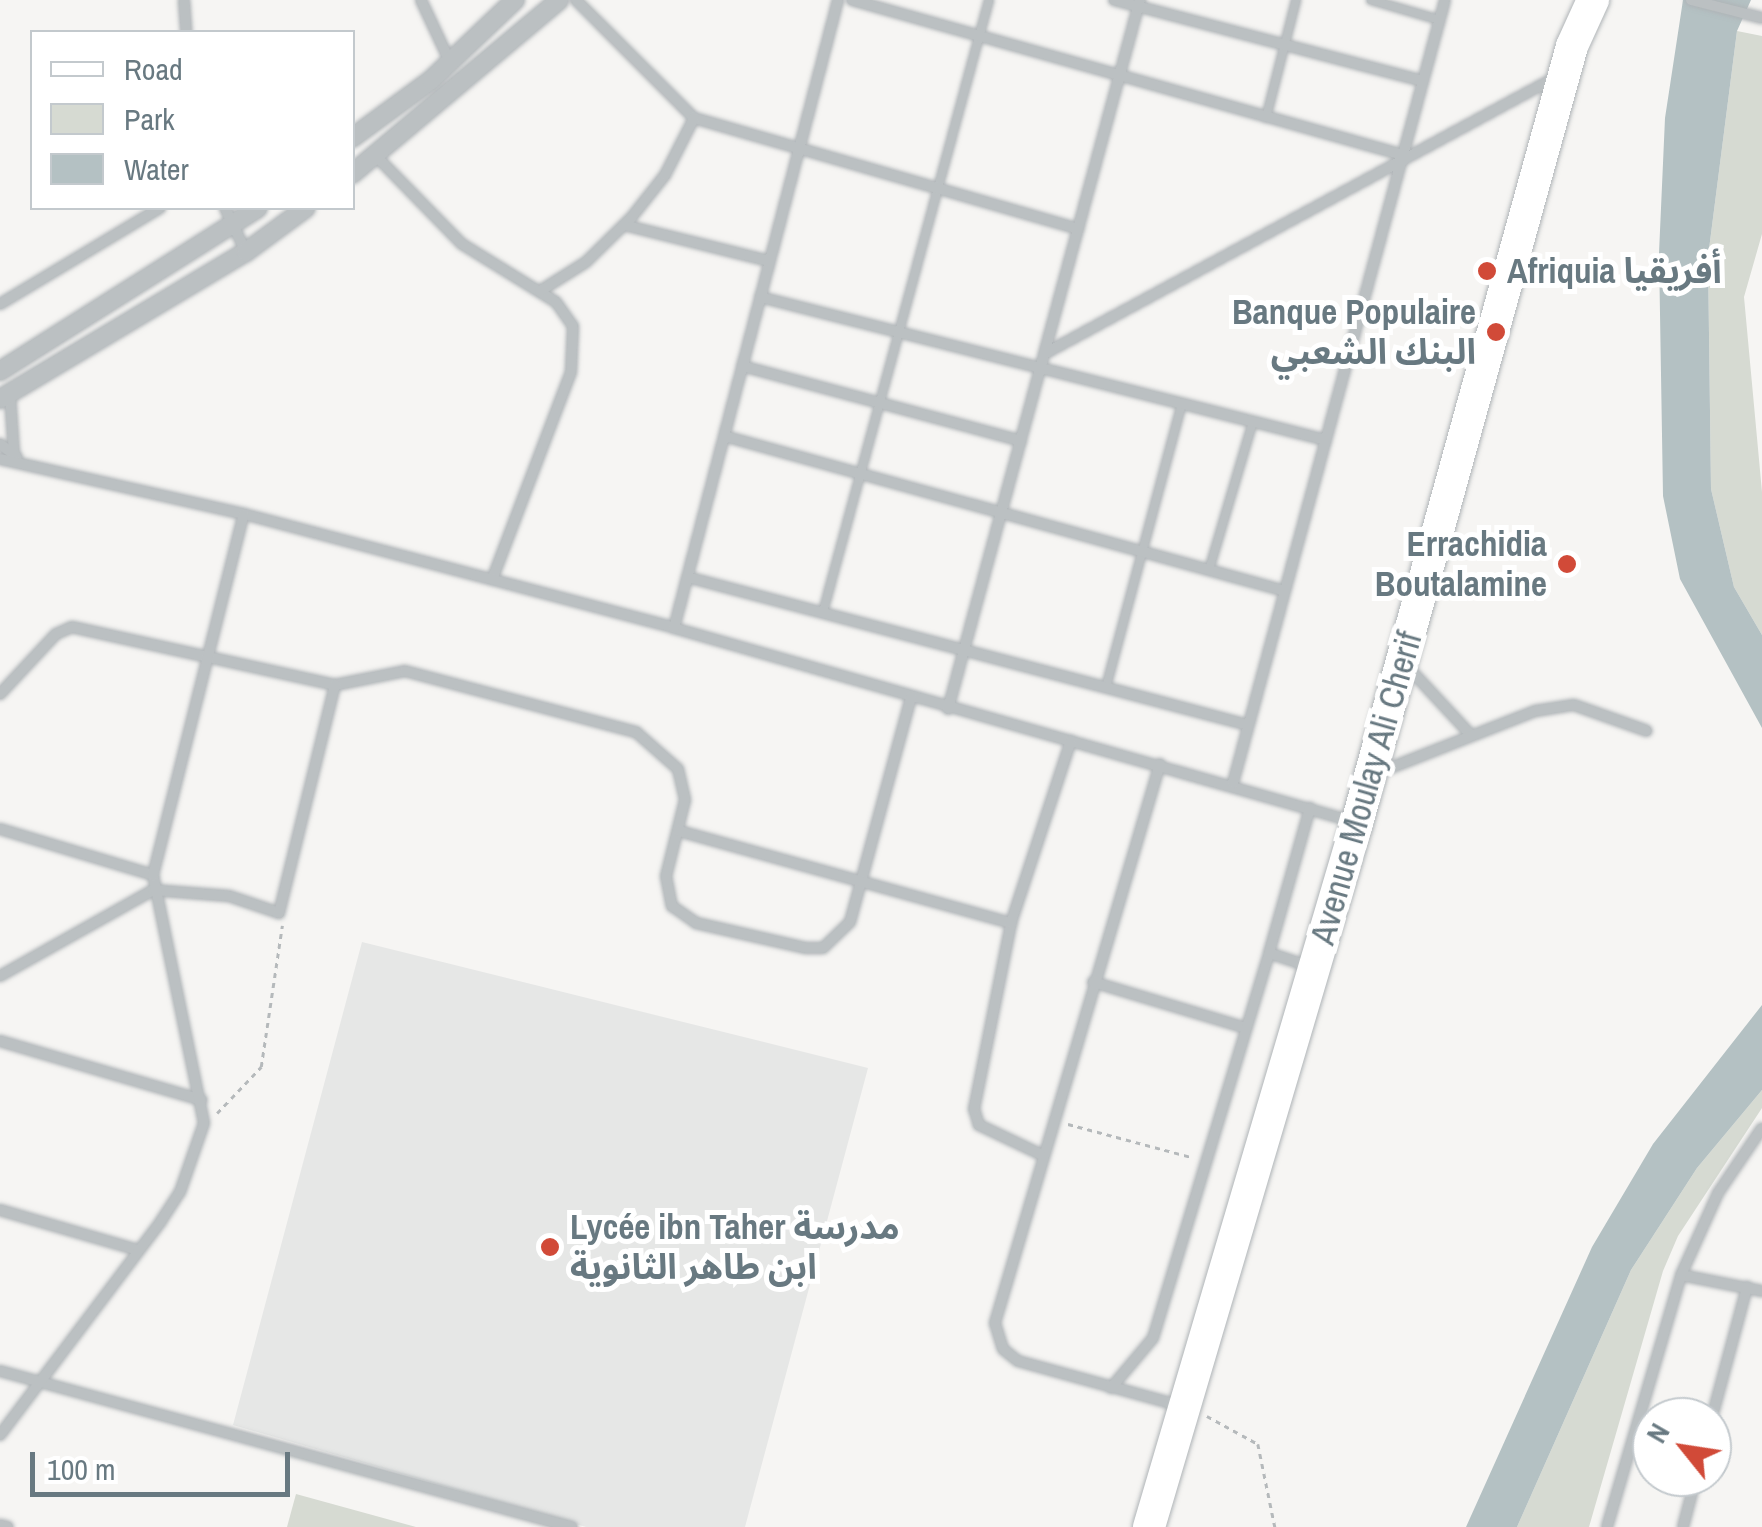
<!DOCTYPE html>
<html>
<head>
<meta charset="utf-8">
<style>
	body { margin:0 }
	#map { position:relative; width:1762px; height:1527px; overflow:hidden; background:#f6f5f3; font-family:"Archivo Narrow","Noto Sans Arabic",sans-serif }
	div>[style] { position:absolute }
	.built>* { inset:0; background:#e6e7e6 }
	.green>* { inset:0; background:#d6dad2 }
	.water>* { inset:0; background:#b4c1c3 }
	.path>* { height:2.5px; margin-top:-1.25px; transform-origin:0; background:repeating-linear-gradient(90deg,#b5b9bb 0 5px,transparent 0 10px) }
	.roads { filter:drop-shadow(0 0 2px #afb4b7) drop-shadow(0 0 2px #afb4b7) }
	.service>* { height:8px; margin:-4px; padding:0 4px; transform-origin:4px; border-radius:4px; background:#bbc0c2 }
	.minor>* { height:10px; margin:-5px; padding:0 5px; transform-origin:5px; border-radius:5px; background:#bbc0c2 }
	.tertiary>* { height:18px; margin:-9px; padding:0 9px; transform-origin:9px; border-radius:9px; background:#bbc0c2 }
	.primary>* { height:32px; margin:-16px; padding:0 16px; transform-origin:16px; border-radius:16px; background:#fff }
	.dots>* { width:28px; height:28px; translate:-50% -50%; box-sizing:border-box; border:5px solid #fff; border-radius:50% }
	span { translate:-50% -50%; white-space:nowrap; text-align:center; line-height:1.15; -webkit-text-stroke:10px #fff; paint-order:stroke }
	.poi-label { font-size:35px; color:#687981; font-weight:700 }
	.left { translate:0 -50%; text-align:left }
	.right { translate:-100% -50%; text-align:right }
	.street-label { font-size:35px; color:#687981 }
	.legend { position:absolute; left:30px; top:30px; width:325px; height:180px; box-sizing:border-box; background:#fff; border:2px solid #c3c9cd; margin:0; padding:12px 18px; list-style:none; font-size:30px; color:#687981 }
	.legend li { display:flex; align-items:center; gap:20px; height:50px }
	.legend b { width:50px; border:2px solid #c3c9cd }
	.north { position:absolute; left:1632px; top:1397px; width:100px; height:100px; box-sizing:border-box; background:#fff; border:2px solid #c3c9cd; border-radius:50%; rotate:300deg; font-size:28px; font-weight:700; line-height:40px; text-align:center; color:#687981 }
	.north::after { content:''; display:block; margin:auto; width:35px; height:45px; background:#d14a38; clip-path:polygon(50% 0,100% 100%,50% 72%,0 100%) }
	.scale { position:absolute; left:30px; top:1452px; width:260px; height:45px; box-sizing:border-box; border:5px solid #687981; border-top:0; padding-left:12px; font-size:30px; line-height:35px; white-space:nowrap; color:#687981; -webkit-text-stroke:8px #fff; paint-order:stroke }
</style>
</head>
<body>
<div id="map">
	<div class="built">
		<div style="clip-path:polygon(362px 942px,868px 1068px,745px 1527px,586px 1527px,233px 1425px)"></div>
	</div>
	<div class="green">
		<div style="clip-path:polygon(1737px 31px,1762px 36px,1762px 234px,1744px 297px,1762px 492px,1762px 635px,1734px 587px,1711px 489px,1708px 257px)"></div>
		<div style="clip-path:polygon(1762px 1090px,1762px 1108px,1678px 1236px,1663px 1271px,1589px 1527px,1517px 1527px,1631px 1270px,1697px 1168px)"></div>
		<div style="clip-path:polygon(296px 1494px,416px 1527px,287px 1527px)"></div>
	</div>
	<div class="water">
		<div style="clip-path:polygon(1683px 0,1751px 0,1737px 31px,1708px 257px,1711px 489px,1734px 587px,1762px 635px,1762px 728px,1680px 579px,1663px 496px,1659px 253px,1665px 118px)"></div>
		<div style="clip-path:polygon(1762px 1005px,1762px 1090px,1697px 1168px,1631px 1270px,1517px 1527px,1466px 1527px,1592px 1247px,1653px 1144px)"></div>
	</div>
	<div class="path">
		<div style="left:217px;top:1113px;width:64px;rotate:-46.3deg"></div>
		<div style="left:261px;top:1067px;width:143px;rotate:-81.5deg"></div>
		<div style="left:1068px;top:1124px;width:127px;rotate:15deg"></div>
		<div style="left:1207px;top:1416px;width:58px;rotate:28.8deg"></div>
		<div style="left:1258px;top:1444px;width:85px;rotate:78.4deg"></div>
	</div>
	<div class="roads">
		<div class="service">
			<div style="left:1371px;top:0;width:72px;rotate:16.2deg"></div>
			<div style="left:1266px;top:118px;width:122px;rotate:-75.7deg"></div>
			<div style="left:1209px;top:570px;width:155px;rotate:-73.5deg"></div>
			<div style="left:823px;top:612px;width:634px;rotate:-74.82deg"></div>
			<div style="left:1106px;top:687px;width:294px;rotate:-75deg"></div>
		</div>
		<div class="minor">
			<div style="left:184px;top:0;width:32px;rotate:86deg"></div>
			<div style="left:421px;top:0;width:68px;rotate:64.9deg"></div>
			<div style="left:576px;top:0;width:167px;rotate:45deg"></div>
			<div style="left:694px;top:118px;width:400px;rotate:16.1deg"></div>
			<div style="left:852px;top:0;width:572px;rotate:15.71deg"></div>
			<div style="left:1114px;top:0;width:319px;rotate:14.7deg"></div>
			<div style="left:1691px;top:0;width:73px;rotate:14.2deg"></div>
			<div style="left:376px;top:156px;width:123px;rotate:45.7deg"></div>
			<div style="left:462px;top:244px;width:110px;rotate:31.7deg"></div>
			<div style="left:556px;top:302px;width:29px;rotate:55deg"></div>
			<div style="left:573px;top:326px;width:46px;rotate:92.5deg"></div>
			<div style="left:571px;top:372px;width:222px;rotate:110.8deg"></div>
			<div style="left:225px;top:208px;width:49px;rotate:64.5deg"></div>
			<div style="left:624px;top:225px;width:149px;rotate:13.9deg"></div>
			<div style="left:540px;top:291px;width:54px;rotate:-32.2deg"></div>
			<div style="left:586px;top:262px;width:63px;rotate:-44.4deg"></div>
			<div style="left:631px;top:218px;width:55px;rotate:-51.7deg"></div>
			<div style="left:665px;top:175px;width:64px;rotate:-63deg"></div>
			<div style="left:760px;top:297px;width:584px;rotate:14.18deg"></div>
			<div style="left:0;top:304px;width:187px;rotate:-31deg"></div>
			<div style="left:1044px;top:354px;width:582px;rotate:-28.41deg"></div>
			<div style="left:742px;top:366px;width:289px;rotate:15deg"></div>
			<div style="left:10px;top:394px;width:60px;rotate:86.2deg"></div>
			<div style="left:724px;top:436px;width:582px;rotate:15.45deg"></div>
			<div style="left:0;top:444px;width:21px;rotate:37deg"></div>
			<div style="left:0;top:459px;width:250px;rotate:12.7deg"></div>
			<div style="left:244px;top:514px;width:445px;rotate:14.8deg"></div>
			<div style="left:674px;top:628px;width:704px;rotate:15.91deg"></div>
			<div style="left:687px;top:577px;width:580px;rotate:14.78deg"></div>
			<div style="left:674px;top:628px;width:649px;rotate:-75.36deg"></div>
			<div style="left:1406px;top:665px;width:94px;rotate:47.2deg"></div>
			<div style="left:0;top:694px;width:82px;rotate:-47deg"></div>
			<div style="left:56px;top:634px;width:17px;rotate:-24deg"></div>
			<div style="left:72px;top:627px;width:269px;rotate:12.4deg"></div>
			<div style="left:335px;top:685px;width:71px;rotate:-11.3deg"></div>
			<div style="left:405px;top:671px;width:239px;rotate:14.8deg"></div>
			<div style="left:636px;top:732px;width:56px;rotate:41.4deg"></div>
			<div style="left:678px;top:769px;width:32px;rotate:77deg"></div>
			<div style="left:685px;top:800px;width:78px;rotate:104deg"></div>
			<div style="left:666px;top:876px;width:31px;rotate:79deg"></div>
			<div style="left:672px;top:906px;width:29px;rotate:35deg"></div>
			<div style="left:696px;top:923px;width:113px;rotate:12.8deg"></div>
			<div style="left:806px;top:948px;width:17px"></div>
			<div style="left:823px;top:948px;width:37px;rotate:-44deg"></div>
			<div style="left:850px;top:922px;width:233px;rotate:-74.8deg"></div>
			<div style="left:948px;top:709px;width:735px;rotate:-74.85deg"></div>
			<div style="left:1160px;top:764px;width:583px;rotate:106.45deg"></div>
			<div style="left:995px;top:1323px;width:27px;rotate:73deg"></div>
			<div style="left:1003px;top:1349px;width:19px;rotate:39deg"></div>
			<div style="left:1018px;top:1361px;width:166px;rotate:15.4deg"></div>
			<div style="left:1380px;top:772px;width:167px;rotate:-21.5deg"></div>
			<div style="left:1535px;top:711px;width:39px;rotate:-9deg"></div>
			<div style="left:1574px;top:705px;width:77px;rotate:19.6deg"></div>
			<div style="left:1233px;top:783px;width:811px;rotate:-74.85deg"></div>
			<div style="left:0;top:829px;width:160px;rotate:16.7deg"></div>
			<div style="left:679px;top:831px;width:345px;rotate:15.5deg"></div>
			<div style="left:1308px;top:966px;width:41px;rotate:-161.6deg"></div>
			<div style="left:1269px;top:953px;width:151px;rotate:-74.2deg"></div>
			<div style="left:0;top:976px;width:176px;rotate:-29.3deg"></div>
			<div style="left:153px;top:890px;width:76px;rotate:4.5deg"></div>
			<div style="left:229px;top:896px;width:53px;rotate:18.8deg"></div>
			<div style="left:279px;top:913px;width:235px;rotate:-76.2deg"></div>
			<div style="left:1093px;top:982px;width:160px;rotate:16.7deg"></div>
			<div style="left:0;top:1041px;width:210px;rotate:16.3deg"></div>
			<div style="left:1040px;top:1154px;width:68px;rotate:-154.6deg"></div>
			<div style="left:979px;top:1125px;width:17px;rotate:-107deg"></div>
			<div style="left:974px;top:1109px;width:190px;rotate:-78.7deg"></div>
			<div style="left:1011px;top:923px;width:192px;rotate:-71.8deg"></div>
			<div style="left:0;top:1210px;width:144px;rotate:16.2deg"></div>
			<div style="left:1681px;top:1275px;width:83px;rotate:11.2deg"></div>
			<div style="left:0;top:1371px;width:593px;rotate:15.26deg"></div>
			<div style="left:1111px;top:1388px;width:65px;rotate:-50deg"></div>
			<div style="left:1153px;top:1338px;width:402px;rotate:-73.2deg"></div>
			<div style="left:1712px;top:1417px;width:135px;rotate:-74.9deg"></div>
			<div style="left:0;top:1435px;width:268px;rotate:-53deg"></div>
			<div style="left:161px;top:1221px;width:35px;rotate:-57deg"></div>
			<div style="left:180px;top:1192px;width:73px;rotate:-70.8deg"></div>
			<div style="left:204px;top:1123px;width:253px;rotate:-101.6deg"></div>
			<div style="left:153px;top:875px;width:372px;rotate:-75.9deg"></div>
			<div style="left:0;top:1525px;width:8px;rotate:14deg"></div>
			<div style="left:1607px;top:1527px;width:263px;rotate:-73.6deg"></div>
			<div style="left:1681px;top:1275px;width:90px;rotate:-65.7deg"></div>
			<div style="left:1718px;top:1193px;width:78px;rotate:-55.9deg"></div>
			<div style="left:1683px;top:1527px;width:52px;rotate:-75.4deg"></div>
		</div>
		<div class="tertiary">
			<div style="left:352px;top:138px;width:98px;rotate:-36.3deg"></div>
			<div style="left:431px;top:80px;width:116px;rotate:-43.6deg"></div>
			<div style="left:352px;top:174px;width:270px;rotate:-40deg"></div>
			<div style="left:0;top:371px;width:305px;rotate:-32.3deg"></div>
			<div style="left:0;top:399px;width:287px;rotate:-30.9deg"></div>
			<div style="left:246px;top:252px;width:74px;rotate:-36.3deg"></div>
		</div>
		<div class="primary">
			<div style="left:1149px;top:1527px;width:734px;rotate:-73.54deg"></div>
			<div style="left:1357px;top:823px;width:806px;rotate:-74.53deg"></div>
			<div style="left:1572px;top:46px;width:51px;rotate:-65.5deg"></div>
		</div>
	</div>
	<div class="dots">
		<div style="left:1487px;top:271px;background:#d14a38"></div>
		<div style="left:1496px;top:332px;background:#d14a38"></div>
		<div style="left:1567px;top:564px;background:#d14a38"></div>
		<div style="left:550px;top:1247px;background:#d14a38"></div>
	</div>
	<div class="poi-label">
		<span class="left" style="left:1507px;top:271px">Afriquia أفريقيا</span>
		<span class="right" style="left:1476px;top:332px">Banque Populaire<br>البنك الشعبي</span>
		<span class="right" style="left:1547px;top:564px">Errachidia<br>Boutalamine</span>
		<span class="left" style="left:570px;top:1247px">Lycée ibn Taher مدرسة<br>ابن طاهر الثانوية</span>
	</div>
	<div class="street-label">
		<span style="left:1366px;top:788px;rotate:-74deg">Avenue Moulay Ali Cherif</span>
	</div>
	<ul class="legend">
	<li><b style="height:12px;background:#fff"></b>Road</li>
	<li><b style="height:28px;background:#d6dad2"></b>Park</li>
	<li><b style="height:28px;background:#b4c1c3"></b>Water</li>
	</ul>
	<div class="north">N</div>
	<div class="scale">100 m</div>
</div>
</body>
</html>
